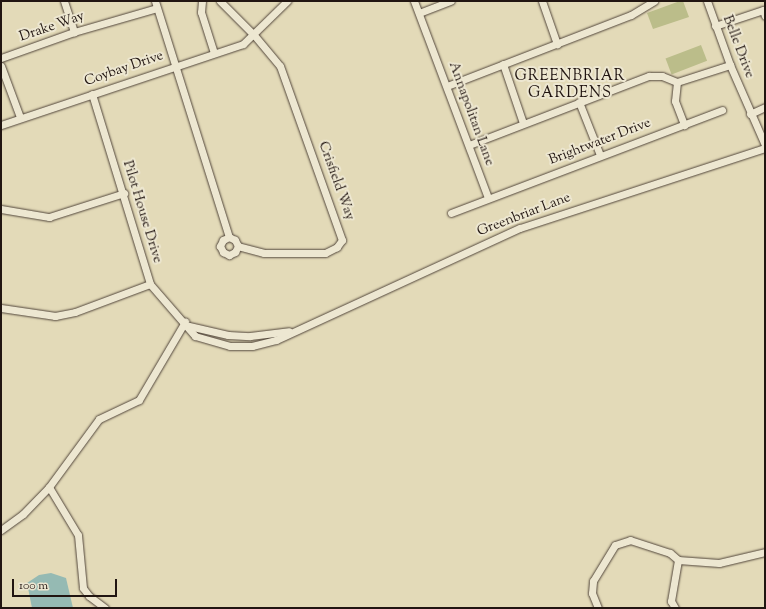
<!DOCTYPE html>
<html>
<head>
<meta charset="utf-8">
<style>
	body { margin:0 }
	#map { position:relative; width:766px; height:609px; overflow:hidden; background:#e3dab8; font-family:"Sorts Mill Goudy",serif }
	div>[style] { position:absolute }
	.green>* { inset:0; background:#bbbd8a; transform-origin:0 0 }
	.water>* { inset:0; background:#95bab3 }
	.roads { filter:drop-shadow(0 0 1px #52463b) drop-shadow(0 0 1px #52463b) }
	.minor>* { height:7px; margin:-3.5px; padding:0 3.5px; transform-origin:3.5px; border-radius:3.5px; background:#ede7d1 }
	span { translate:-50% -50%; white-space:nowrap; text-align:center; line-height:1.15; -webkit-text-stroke:4px #ede7d1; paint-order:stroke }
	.street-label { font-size:14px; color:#211511 }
	.neighbourhood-label { font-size:15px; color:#211511; letter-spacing:1px }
	.frame { position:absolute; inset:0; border:2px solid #211511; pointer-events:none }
	.scale { position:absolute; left:12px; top:579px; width:105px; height:18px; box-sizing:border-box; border:2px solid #211511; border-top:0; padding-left:5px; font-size:12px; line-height:14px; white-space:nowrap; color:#211511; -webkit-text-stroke:3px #ede7d1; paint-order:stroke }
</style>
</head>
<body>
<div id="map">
	<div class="green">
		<div style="clip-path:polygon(680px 1px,683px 1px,689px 17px,653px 29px,647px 13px)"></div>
		<div style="left:701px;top:45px;width:17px;height:38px;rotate:69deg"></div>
	</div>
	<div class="water">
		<div style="clip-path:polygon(51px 573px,66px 578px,73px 608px,32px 608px,27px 583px,39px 575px)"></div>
	</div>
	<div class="roads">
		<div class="minor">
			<div style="left:64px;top:1px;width:33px;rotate:72deg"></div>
			<div style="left:155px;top:1px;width:247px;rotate:72.6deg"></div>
			<div style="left:229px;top:237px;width:7px;rotate:153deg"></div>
			<div style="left:223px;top:240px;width:7px;rotate:117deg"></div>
			<div style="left:220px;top:246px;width:7px;rotate:63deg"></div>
			<div style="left:223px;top:252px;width:7px;rotate:27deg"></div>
			<div style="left:229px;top:255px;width:7px;rotate:-27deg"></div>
			<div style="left:235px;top:252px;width:7px;rotate:-63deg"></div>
			<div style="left:238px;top:246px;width:7px;rotate:-117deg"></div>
			<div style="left:235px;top:240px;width:7px;rotate:-153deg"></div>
			<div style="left:202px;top:1px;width:11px;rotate:95deg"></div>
			<div style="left:201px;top:12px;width:43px;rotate:72.4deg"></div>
			<div style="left:220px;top:1px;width:48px;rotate:45deg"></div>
			<div style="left:254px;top:35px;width:40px;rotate:50deg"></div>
			<div style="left:280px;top:66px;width:185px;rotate:70.4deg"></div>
			<div style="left:342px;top:240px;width:9px;rotate:126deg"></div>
			<div style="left:337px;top:247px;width:13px;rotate:153deg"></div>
			<div style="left:325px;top:253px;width:61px;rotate:180deg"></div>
			<div style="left:264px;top:253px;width:27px;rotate:-165deg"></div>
			<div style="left:414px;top:1px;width:210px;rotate:69.4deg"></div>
			<div style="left:542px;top:1px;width:46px;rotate:70.8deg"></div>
			<div style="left:707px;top:1px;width:68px;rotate:70.2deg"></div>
			<div style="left:730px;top:65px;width:87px;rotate:66.4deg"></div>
			<div style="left:419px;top:13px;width:34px;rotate:-21deg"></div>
			<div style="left:715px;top:26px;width:51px;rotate:-18.4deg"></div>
			<div style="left:763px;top:10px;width:6px;rotate:72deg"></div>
			<div style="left:1px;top:58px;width:77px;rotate:-19.6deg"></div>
			<div style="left:74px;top:32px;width:86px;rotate:-16.1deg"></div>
			<div style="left:503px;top:64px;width:62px;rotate:71.3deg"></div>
			<div style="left:1px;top:66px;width:54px;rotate:69.6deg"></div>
			<div style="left:677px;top:82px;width:19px;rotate:96deg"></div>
			<div style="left:675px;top:101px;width:26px;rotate:69deg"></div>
			<div style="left:447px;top:86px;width:197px;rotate:-21.1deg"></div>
			<div style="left:631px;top:15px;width:27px;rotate:-31deg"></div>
			<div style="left:92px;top:94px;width:199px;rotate:73deg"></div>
			<div style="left:150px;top:284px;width:69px;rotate:49.1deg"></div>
			<div style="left:195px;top:336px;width:36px;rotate:16deg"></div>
			<div style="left:230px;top:346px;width:22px"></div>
			<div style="left:252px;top:346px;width:25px;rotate:-14deg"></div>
			<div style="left:276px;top:340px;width:268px;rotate:-24.7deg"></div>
			<div style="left:520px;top:228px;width:258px;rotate:-18.1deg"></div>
			<div style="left:579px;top:102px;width:57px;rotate:68.4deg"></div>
			<div style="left:750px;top:114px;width:17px;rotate:-25deg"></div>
			<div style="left:1px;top:125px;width:255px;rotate:-18.5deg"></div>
			<div style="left:243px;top:44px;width:62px;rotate:-44.3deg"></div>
			<div style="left:469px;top:145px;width:193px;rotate:-21deg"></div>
			<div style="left:649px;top:76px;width:13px"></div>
			<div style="left:662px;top:76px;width:16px;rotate:22deg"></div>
			<div style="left:677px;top:82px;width:56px;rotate:-17.8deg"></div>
			<div style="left:1px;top:209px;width:49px;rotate:9.5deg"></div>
			<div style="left:49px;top:217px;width:79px;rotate:-17.7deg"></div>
			<div style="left:451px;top:213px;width:290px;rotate:-20.8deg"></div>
			<div style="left:1px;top:308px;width:55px;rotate:8.4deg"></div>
			<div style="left:55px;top:316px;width:20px;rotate:-11deg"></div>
			<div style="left:75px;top:312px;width:80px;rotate:-20.5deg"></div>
			<div style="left:189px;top:326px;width:40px;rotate:13deg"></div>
			<div style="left:228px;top:335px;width:22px;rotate:3deg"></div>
			<div style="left:250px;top:336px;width:39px;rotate:-7deg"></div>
			<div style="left:49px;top:487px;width:56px;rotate:58.9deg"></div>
			<div style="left:78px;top:535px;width:53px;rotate:84.6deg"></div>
			<div style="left:83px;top:588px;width:10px;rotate:53deg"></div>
			<div style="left:89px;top:596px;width:20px;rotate:37deg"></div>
			<div style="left:1px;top:530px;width:27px;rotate:-36deg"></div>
			<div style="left:23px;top:514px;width:37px;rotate:-46deg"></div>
			<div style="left:49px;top:487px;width:84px;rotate:-53.7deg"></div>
			<div style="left:99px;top:419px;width:44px;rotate:-25.4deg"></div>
			<div style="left:139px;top:400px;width:91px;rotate:-59.5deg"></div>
			<div style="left:598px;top:608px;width:16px;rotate:-112deg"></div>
			<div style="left:592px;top:593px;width:12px;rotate:-85deg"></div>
			<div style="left:593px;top:581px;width:42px;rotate:-58.6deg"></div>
			<div style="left:615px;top:545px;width:16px;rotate:-18deg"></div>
			<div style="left:630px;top:540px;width:42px;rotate:18deg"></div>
			<div style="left:670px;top:553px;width:11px;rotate:41deg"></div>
			<div style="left:678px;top:560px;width:41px;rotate:4.2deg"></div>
			<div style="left:719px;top:563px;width:47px;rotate:-13.4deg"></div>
			<div style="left:675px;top:608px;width:8px;rotate:-120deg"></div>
			<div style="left:671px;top:601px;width:42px;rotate:-80.3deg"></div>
		</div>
	</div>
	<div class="street-label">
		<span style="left:52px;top:27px;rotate:-19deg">Drake Way</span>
		<span style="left:738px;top:47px;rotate:69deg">Belle Drive</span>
		<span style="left:124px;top:69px;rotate:-19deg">Coybay Drive</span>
		<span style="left:471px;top:114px;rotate:70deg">Annapolitan Lane</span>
		<span style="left:600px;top:142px;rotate:-21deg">Brightwater Drive</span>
		<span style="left:336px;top:181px;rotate:70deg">Crisfield Way</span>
		<span style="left:142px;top:212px;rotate:73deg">Pilot House Drive</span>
		<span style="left:524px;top:215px;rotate:-21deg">Greenbriar Lane</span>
	</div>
	<div class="neighbourhood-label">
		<span style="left:570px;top:85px">GREENBRIAR<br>GARDENS</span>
	</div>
	<div class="frame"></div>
	<div class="scale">100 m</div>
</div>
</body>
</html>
